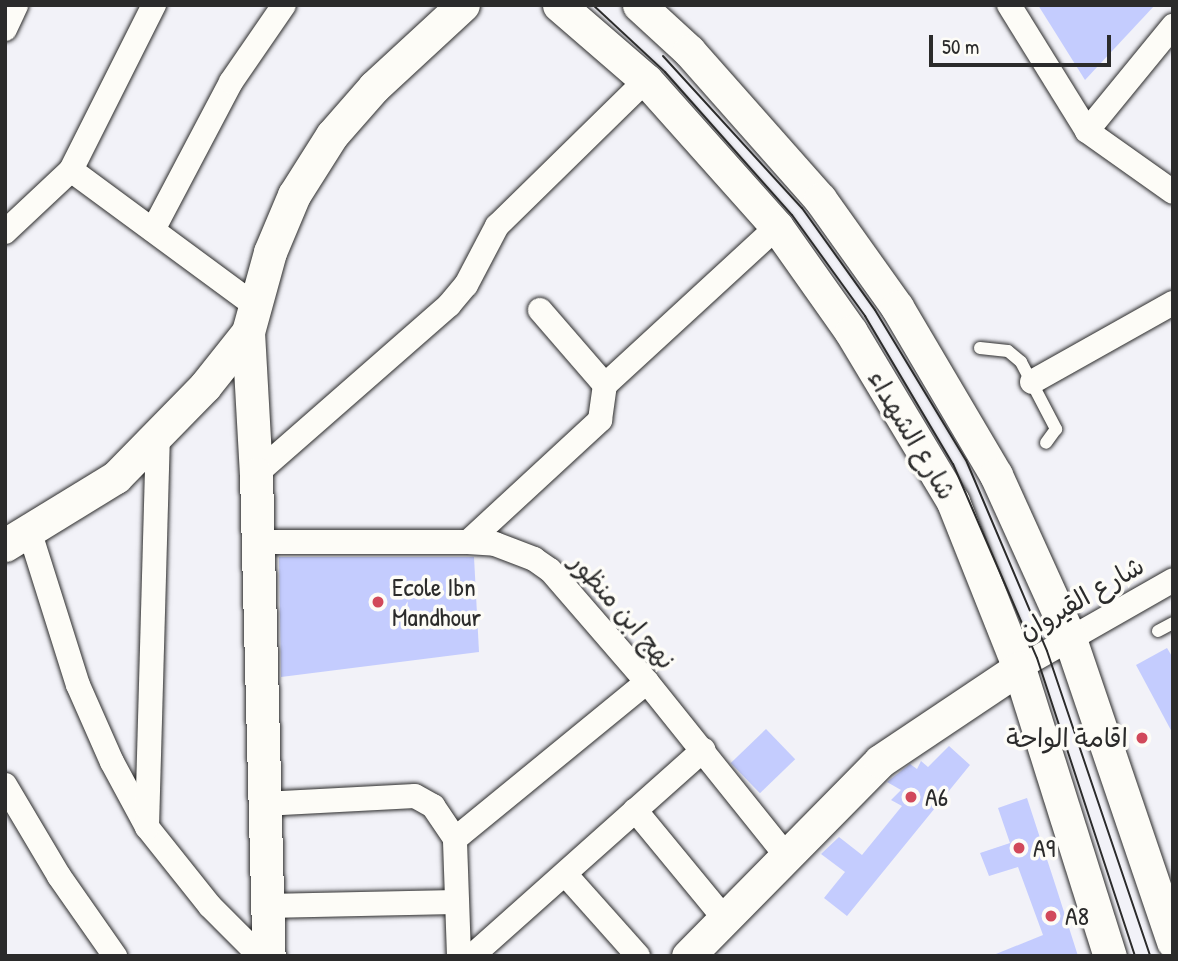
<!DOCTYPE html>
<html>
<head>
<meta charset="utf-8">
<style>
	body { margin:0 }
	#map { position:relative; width:1178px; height:961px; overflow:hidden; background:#f2f2f8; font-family:"Patrick Hand","Playpen Sans Arabic",sans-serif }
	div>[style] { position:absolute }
	.building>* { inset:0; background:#c4ccfe; transform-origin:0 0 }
	.roads { filter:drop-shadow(0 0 2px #2b2b2b) drop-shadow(0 0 2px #2b2b2b) }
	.lane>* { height:12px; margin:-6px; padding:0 6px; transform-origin:6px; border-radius:6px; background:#fdfcf7 }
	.street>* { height:24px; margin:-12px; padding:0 12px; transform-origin:12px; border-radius:12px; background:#fdfcf7 }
	.secondary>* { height:33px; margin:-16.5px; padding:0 16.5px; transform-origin:16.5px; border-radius:16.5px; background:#fdfcf7 }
	.tram>* { height:2px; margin:-1px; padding:0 1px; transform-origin:1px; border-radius:1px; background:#2b2b2b }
	.dots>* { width:19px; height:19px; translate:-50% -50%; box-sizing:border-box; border:4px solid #fdfcf7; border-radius:50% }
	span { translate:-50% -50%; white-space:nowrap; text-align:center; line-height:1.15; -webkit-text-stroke:7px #fdfcf7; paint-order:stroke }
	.street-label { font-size:26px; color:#2b2b2b }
	.poi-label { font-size:26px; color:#2b2b2b }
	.left { translate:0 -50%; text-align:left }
	.right { translate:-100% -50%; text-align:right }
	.frame { position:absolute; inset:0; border:7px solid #2b2b2b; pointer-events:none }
	.scale { position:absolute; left:929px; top:35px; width:182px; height:32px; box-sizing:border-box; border:4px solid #2b2b2b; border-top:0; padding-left:9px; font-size:21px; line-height:24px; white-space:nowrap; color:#2b2b2b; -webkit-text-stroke:5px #fdfcf7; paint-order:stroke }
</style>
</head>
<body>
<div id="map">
	<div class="building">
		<div style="clip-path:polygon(1038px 5px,1155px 5px,1085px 80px)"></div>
		<div style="clip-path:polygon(279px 557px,474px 557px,479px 652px,281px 677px)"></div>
		<div style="clip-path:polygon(1167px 648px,1173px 658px,1173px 734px,1136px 665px)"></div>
		<div style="left:766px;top:729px;width:42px;height:49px;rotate:46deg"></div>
		<div style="clip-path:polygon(949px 746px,970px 765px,847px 916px,824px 898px,845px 872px,821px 854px,839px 837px,862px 855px,902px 806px,891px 800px,901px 790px,887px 782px,910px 764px,917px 769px,921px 761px,928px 767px)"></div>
		<div style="clip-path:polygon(1027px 798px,1057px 890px,1078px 956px,991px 956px,1043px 935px,1018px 867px,989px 876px,980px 853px,1010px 843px,998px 808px)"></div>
	</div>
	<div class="roads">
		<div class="lane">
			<div style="left:980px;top:348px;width:28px;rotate:6deg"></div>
			<div style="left:1008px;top:351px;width:17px;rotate:40deg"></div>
			<div style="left:1021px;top:362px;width:76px;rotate:62.4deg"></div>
			<div style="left:1056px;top:429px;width:17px;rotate:126deg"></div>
			<div style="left:1158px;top:631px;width:17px;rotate:-28deg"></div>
		</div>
		<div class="street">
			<div style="left:1009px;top:5px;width:148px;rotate:58.2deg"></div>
			<div style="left:1087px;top:131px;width:105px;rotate:35.3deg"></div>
			<div style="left:5px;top:29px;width:26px;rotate:-65deg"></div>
			<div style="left:1087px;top:131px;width:136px;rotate:-50.7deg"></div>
			<div style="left:71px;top:170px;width:227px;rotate:36.4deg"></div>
			<div style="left:153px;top:230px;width:167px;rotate:-62.2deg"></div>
			<div style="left:231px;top:82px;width:93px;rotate:-55.5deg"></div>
			<div style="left:5px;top:232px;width:91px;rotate:-43.2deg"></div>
			<div style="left:71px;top:170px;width:185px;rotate:-63.3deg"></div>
			<div style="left:540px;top:310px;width:99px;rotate:49.1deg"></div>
			<div style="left:1032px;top:382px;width:162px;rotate:-29.3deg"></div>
			<div style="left:256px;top:474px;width:257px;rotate:-41.2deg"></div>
			<div style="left:449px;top:305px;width:26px;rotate:-50deg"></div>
			<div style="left:466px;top:285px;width:67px;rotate:-62.3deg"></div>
			<div style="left:497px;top:226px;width:209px;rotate:-44.4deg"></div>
			<div style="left:30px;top:533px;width:159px;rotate:72.5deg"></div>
			<div style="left:78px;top:685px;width:84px;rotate:66.2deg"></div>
			<div style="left:112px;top:762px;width:74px;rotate:61.7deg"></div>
			<div style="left:147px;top:827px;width:101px;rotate:51.4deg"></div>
			<div style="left:210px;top:906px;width:71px;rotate:45deg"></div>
			<div style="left:257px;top:542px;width:211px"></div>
			<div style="left:468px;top:542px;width:27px;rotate:4deg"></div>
			<div style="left:495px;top:544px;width:42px;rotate:21deg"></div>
			<div style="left:534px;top:559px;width:19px;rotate:35deg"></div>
			<div style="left:550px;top:570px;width:148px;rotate:49.1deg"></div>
			<div style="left:647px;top:682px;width:224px;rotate:51.3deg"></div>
			<div style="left:468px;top:542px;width:180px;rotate:-42.7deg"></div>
			<div style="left:600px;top:420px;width:35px;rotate:-82deg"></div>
			<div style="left:605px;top:385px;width:234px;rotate:-42.6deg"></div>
			<div style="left:1019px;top:668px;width:177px;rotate:-29.7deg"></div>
			<div style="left:5px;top:785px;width:106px;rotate:59.3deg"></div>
			<div style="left:59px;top:876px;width:98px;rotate:55deg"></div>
			<div style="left:263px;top:804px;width:152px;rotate:-3deg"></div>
			<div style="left:415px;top:796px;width:21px;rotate:29deg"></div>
			<div style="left:433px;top:806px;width:40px;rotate:56deg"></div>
			<div style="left:635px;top:810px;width:141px;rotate:50.5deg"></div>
			<div style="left:147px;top:827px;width:391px;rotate:-88.4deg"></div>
			<div style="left:565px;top:874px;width:110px;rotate:48.3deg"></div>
			<div style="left:266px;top:906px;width:190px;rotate:-1.2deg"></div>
			<div style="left:459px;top:956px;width:117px;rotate:-92deg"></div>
			<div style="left:455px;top:839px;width:248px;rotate:-39.3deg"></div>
			<div style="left:472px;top:956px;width:310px;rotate:-41.7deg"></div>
		</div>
		<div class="secondary">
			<div style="left:559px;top:5px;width:115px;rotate:40.8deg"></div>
			<div style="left:646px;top:80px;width:197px;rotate:48.3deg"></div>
			<div style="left:777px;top:227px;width:128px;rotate:54.8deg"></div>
			<div style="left:851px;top:332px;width:198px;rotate:59deg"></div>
			<div style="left:953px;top:502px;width:179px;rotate:68.3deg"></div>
			<div style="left:1019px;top:668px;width:302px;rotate:72.5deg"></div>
			<div style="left:639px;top:5px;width:68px;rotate:42.6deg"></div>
			<div style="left:689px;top:51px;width:198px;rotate:48.5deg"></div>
			<div style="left:820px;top:199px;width:133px;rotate:54.5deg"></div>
			<div style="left:897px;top:307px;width:195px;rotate:59.5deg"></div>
			<div style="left:996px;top:475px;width:177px;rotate:65.6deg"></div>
			<div style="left:1069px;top:636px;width:323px;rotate:71.2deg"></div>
			<div style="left:248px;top:332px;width:142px;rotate:86.8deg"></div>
			<div style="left:256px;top:474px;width:482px;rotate:88.5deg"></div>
			<div style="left:5px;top:545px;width:130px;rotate:-31.5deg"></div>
			<div style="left:116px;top:477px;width:127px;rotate:-45.6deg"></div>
			<div style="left:205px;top:386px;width:69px;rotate:-51.5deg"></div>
			<div style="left:248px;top:332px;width:83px;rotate:-74.6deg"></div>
			<div style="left:270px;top:252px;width:62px;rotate:-67.2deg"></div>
			<div style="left:294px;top:195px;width:71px;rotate:-57.7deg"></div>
			<div style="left:332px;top:135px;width:64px;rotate:-48.8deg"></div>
			<div style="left:374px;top:87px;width:121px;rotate:-42.7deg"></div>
			<div style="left:688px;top:956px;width:274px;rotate:-45.4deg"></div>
			<div style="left:880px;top:761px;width:167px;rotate:-33.8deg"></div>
		</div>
	</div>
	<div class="tram">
		<div style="left:593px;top:5px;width:98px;rotate:42.9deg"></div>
		<div style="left:665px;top:72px;width:191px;rotate:48.4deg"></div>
		<div style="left:792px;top:215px;width:125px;rotate:54.1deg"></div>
		<div style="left:865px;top:316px;width:172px;rotate:59.3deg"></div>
		<div style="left:953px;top:464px;width:211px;rotate:66.6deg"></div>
		<div style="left:1037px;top:658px;width:314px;rotate:71.8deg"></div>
		<div style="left:663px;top:56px;width:206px;rotate:47.6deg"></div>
		<div style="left:802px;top:208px;width:125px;rotate:54.4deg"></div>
		<div style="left:875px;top:310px;width:175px;rotate:58.8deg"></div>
		<div style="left:966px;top:460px;width:207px;rotate:67deg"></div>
		<div style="left:1047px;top:651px;width:322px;rotate:71.3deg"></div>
	</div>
	<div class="dots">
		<div style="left:378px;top:602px;background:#d1495b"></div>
		<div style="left:1142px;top:738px;background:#d1495b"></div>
		<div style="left:911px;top:797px;background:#d1495b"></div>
		<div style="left:1019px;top:848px;background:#d1495b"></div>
		<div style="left:1051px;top:916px;background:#d1495b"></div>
	</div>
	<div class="street-label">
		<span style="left:912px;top:435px;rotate:59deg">شارع الشهداء</span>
		<span style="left:1081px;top:598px;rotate:-30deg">شارع القيروان</span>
		<span style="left:623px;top:611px;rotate:49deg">نهج ابن منظور</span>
	</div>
	<div class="poi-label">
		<span class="left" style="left:392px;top:602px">Ecole Ibn<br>Mandhour</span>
		<span class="right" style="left:1128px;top:738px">اقامة الواحة</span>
		<span class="left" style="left:925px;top:797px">A6</span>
		<span class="left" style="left:1033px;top:848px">A9</span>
		<span class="left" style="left:1065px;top:916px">A8</span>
	</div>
	<div class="frame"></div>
	<div class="scale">50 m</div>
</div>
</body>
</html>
